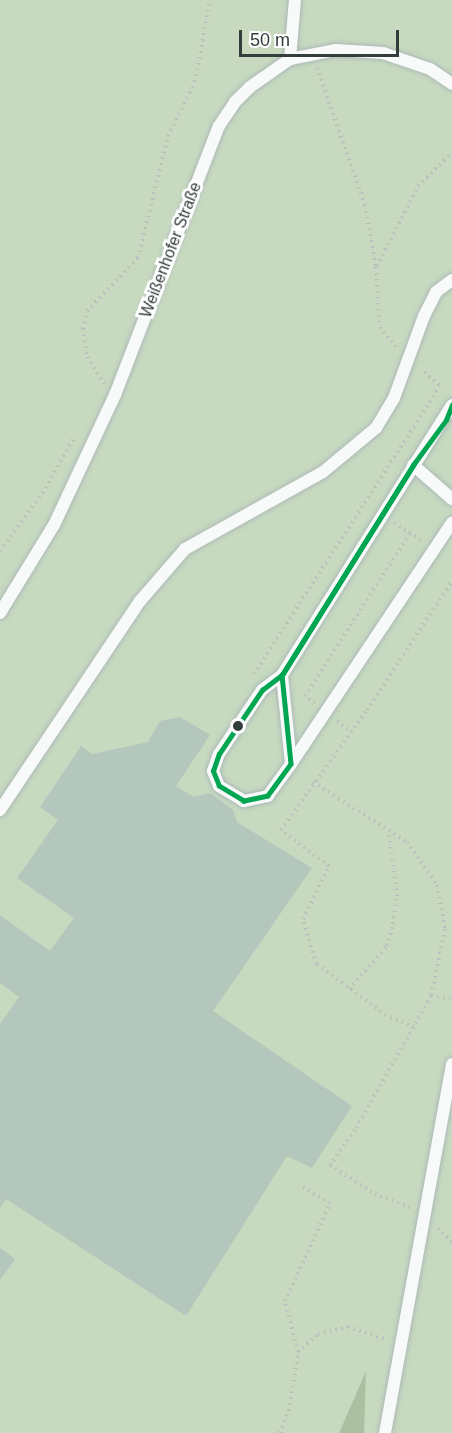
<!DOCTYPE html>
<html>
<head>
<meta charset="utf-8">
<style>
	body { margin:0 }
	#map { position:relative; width:452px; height:1433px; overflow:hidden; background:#d0e0dc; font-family:Arial,sans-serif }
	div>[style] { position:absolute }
	.green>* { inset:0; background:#c7dac0 }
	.forest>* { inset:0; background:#aac0a0 }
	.building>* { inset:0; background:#b3c7bd }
	.path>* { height:4px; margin-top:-2px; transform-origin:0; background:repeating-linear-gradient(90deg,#b9bfbd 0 1.5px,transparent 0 6px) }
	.roads { filter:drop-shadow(0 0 2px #adbab7) drop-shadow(0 0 2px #adbab7) }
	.service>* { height:12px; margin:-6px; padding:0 6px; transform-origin:6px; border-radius:6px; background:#f8fafa }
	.bus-1>* { height:4.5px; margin:-2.25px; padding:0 2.25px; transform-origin:2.25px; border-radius:2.25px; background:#00a651 }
	.dots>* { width:16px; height:16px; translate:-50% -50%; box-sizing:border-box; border:3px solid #fff; border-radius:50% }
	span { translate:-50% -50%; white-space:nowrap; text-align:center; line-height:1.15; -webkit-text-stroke:6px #fff; paint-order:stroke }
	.street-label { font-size:16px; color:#333e3c }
	.scale { position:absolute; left:239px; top:30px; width:160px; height:27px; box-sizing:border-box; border:3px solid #333e3c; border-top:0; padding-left:8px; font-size:18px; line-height:21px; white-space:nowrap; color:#333e3c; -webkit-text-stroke:4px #fff; paint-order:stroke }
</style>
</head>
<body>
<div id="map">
	<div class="green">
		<div style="clip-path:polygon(0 0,452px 0,452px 1433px,364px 1433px,365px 1373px,339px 1433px,0 1433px)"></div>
	</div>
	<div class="forest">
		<div style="clip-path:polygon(366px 1371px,364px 1433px,339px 1433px)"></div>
	</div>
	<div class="building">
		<div style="clip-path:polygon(180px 717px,210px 735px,176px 786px,194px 797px,210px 793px,233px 810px,237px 822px,312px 868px,213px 1011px,352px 1106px,312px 1168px,287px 1156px,186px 1316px,6px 1199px,0 1208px,0 1024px,19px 997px,0 983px,0 915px,50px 951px,74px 918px,17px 878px,58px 820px,40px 807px,81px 746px,92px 754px,148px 742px,160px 721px)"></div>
		<div style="clip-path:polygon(0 1248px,15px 1259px,0 1280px)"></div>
	</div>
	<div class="path">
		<div style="left:317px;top:68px;width:145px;rotate:70.7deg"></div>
		<div style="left:365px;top:205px;width:63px;rotate:79.9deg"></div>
		<div style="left:376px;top:267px;width:60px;rotate:86.2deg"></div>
		<div style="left:380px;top:327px;width:27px;rotate:51deg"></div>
		<div style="left:377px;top:266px;width:90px;rotate:-62.9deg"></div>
		<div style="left:418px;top:186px;width:47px;rotate:-44.1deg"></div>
		<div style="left:104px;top:384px;width:35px;rotate:-121deg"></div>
		<div style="left:86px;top:354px;width:25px;rotate:-97deg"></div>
		<div style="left:83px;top:329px;width:18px;rotate:-77deg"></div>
		<div style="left:87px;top:311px;width:74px;rotate:-46.1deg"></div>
		<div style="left:138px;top:258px;width:126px;rotate:-76.2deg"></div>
		<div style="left:168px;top:136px;width:60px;rotate:-63.4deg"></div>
		<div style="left:195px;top:82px;width:83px;rotate:-79.6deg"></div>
		<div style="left:394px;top:523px;width:32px;rotate:32deg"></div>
		<div style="left:0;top:551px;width:78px;rotate:-53.9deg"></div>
		<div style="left:46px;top:488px;width:60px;rotate:-60.9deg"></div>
		<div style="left:254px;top:674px;width:330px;rotate:-57.1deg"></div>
		<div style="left:433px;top:397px;width:13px;rotate:-63deg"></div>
		<div style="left:439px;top:385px;width:24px;rotate:-138deg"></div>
		<div style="left:315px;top:703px;width:12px;rotate:-145deg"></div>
		<div style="left:305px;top:696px;width:194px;rotate:-57.2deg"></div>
		<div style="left:337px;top:721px;width:18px;rotate:38deg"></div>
		<div style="left:313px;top:782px;width:112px;rotate:32.6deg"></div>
		<div style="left:407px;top:842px;width:52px;rotate:55.1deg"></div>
		<div style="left:437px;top:885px;width:45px;rotate:79.7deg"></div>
		<div style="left:445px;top:929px;width:68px;rotate:101.8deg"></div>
		<div style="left:431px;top:996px;width:154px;rotate:119.6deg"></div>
		<div style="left:355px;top:1130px;width:43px;rotate:125.5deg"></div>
		<div style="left:330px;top:1165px;width:54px;rotate:32.8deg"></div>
		<div style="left:375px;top:1194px;width:39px;rotate:21deg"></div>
		<div style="left:349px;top:989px;width:57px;rotate:-48.5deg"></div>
		<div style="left:387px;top:946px;width:23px;rotate:-75deg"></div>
		<div style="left:393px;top:924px;width:28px;rotate:-82deg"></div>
		<div style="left:397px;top:896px;width:64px;rotate:-97.1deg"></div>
		<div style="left:431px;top:996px;width:21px;rotate:8deg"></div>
		<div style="left:414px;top:1027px;width:30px;rotate:-157deg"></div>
		<div style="left:386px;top:1015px;width:87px;rotate:-143.9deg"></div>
		<div style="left:316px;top:964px;width:47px;rotate:-106.1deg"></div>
		<div style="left:303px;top:919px;width:59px;rotate:-63.9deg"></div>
		<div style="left:329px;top:866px;width:60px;rotate:-143.1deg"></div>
		<div style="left:281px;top:830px;width:148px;rotate:-54.4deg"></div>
		<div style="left:367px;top:710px;width:154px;rotate:-56.6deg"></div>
		<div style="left:438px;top:1228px;width:20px;rotate:45deg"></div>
		<div style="left:298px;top:1352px;width:53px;rotate:-104.3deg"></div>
		<div style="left:285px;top:1301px;width:108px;rotate:-65.3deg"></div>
		<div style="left:330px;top:1203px;width:34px;rotate:-150deg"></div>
		<div style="left:280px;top:1433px;width:30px;rotate:-70deg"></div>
		<div style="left:290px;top:1405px;width:54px;rotate:-81.4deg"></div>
		<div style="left:298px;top:1352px;width:27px;rotate:-42deg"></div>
		<div style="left:318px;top:1334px;width:31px;rotate:-13deg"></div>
		<div style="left:348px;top:1327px;width:40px;rotate:18deg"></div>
	</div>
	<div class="roads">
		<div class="service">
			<div style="left:290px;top:59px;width:59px;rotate:-85.2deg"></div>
			<div style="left:413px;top:465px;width:52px;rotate:41.1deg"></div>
			<div style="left:0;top:613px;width:103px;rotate:-58.5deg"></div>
			<div style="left:54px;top:525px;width:144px;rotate:-64.9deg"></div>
			<div style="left:115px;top:395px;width:288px;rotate:-68.9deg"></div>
			<div style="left:219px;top:126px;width:29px;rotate:-56deg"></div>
			<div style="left:235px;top:102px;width:21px;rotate:-45deg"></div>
			<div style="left:250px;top:87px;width:49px;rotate:-35deg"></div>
			<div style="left:290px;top:59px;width:47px;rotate:-11.1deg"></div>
			<div style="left:336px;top:50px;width:47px;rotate:3.7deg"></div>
			<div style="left:383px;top:53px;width:50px;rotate:18.8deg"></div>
			<div style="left:430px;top:69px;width:27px;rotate:34deg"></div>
			<div style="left:282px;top:675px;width:89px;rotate:84.2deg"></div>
			<div style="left:291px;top:764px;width:39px;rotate:126deg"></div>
			<div style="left:268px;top:796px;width:25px;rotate:168deg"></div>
			<div style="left:244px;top:801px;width:29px;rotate:-149deg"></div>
			<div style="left:219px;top:786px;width:16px;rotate:-112deg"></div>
			<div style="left:213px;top:771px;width:18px;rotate:-71deg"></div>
			<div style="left:219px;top:754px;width:77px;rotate:-56.1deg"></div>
			<div style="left:262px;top:690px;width:25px;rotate:-37deg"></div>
			<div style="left:282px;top:675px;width:319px;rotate:-57.8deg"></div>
			<div style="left:291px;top:764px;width:290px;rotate:-56.3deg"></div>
			<div style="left:0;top:810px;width:252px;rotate:-56.2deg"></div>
			<div style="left:140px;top:601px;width:69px;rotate:-49.1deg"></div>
			<div style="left:185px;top:549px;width:158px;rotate:-29.2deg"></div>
			<div style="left:323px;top:472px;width:69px;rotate:-39.7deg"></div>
			<div style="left:376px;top:428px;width:35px;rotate:-59deg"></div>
			<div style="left:394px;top:398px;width:87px;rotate:-69.9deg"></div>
			<div style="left:424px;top:316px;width:27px;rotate:-63deg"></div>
			<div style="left:436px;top:292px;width:20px;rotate:-37deg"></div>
			<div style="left:385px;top:1433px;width:375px;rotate:-79.7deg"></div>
		</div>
	</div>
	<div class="bus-1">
		<div style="left:413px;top:465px;width:56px;rotate:-53.7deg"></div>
		<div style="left:446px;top:420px;width:16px;rotate:-68deg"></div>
		<div style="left:282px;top:675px;width:89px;rotate:84.2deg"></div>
		<div style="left:291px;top:764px;width:39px;rotate:126deg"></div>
		<div style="left:268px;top:796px;width:25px;rotate:168deg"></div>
		<div style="left:244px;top:801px;width:29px;rotate:-149deg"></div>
		<div style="left:219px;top:786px;width:16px;rotate:-112deg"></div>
		<div style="left:213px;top:771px;width:18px;rotate:-71deg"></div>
		<div style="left:219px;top:754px;width:77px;rotate:-56.1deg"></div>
		<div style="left:262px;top:690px;width:25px;rotate:-37deg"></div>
		<div style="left:282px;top:675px;width:248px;rotate:-58deg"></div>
		<div style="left:282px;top:675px;width:248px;rotate:-58deg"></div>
	</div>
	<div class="dots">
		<div style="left:238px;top:726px;background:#333e3c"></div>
	</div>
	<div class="street-label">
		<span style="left:171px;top:250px;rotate:-69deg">Weißenhofer Straße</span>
	</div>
	<div class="scale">50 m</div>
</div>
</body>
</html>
